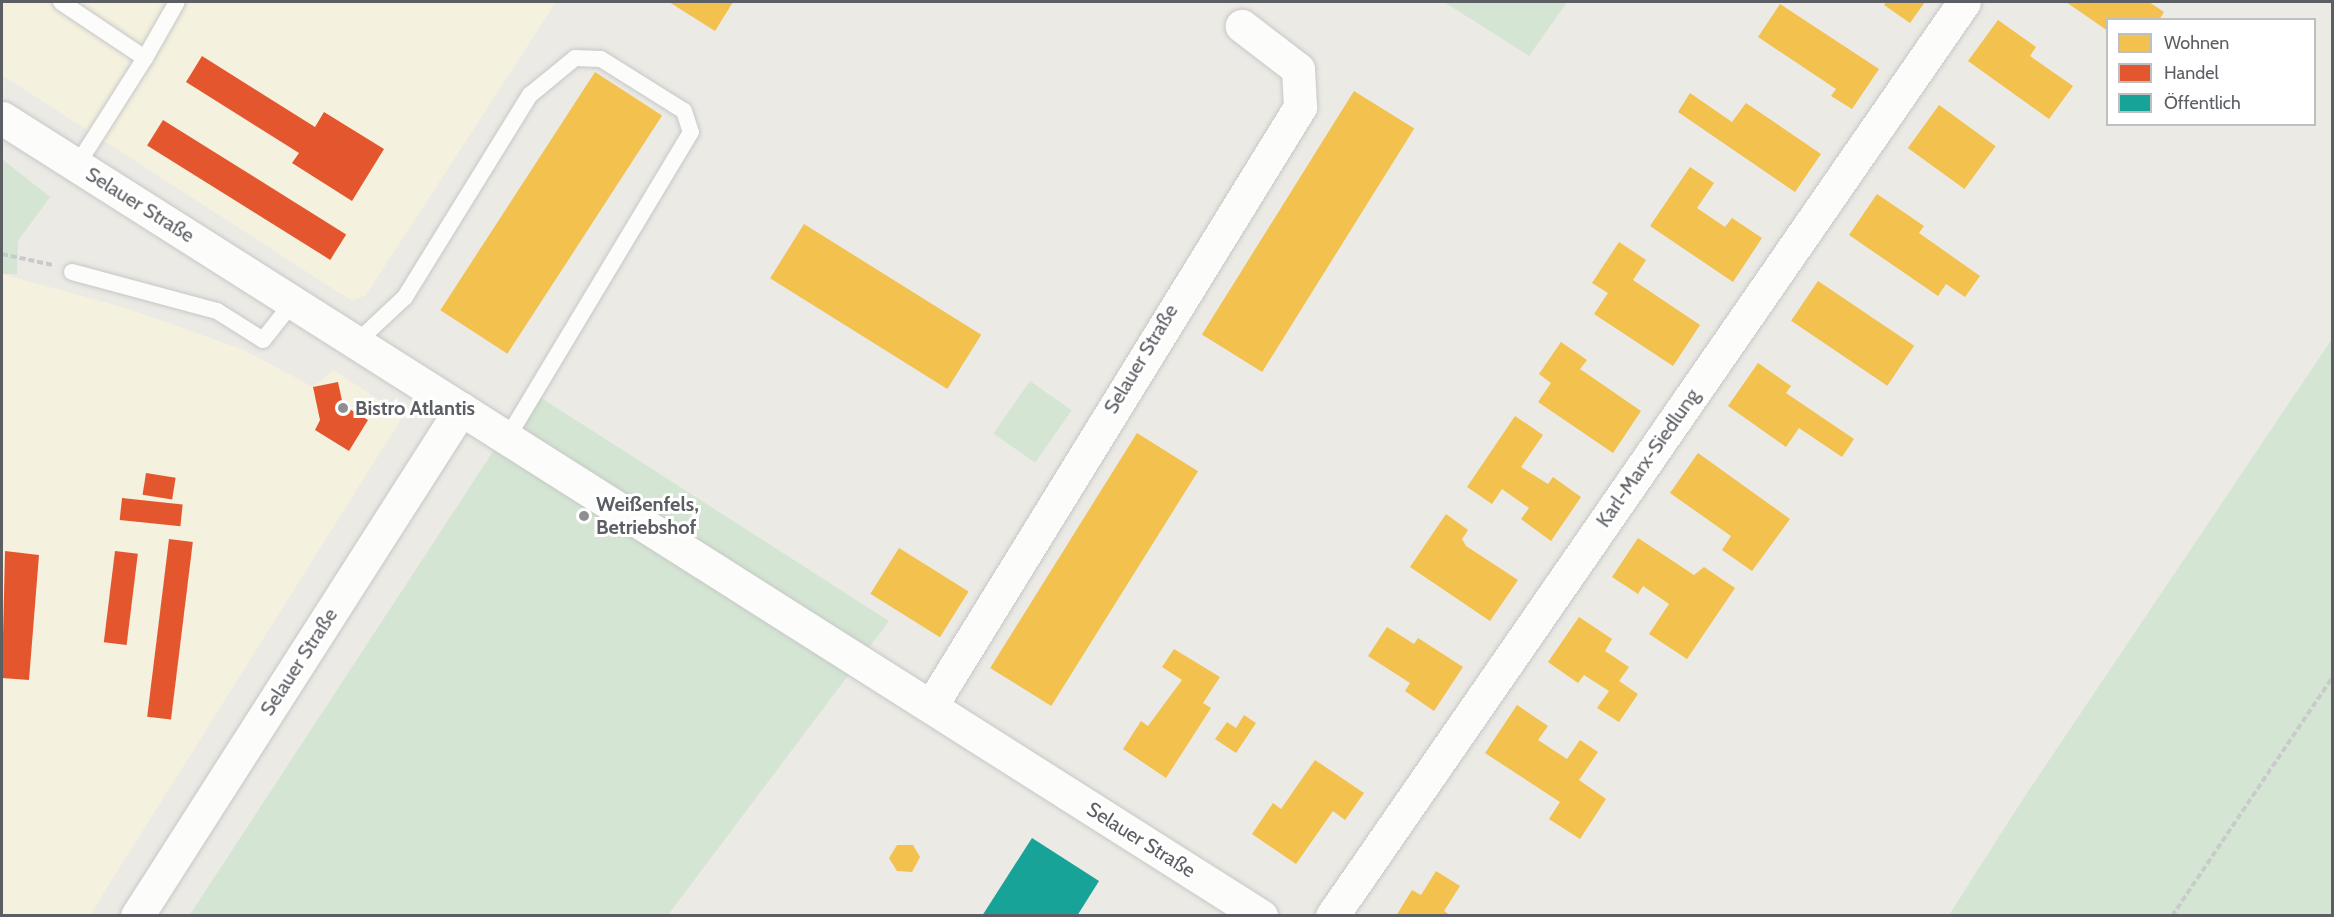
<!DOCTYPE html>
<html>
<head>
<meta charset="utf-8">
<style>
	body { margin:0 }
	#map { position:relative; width:2334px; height:917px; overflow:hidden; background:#ebeae5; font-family:Cabin,sans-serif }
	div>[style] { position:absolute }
	.commercial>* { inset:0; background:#f4f1df }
	.green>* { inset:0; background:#d4e6d3; transform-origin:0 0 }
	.homes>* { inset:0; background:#f2c14e; transform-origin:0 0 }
	.shops>* { inset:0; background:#e4572e; transform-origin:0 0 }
	.public>* { inset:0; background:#17a398 }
	.path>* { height:4px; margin-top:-2px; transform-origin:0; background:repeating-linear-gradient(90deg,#c8cbca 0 6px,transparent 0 9px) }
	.roads { filter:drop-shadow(0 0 2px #c7c7c7) drop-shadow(0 0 2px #c7c7c7) }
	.service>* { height:16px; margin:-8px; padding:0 8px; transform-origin:8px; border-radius:8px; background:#fcfcfb }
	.minor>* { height:33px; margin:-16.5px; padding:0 16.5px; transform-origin:16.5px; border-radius:16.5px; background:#fcfcfb }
	.secondary>* { height:33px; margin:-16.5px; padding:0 16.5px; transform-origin:16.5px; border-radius:16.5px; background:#fcfcfb }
	.dots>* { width:16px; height:16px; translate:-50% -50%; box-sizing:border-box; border:3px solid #fff; border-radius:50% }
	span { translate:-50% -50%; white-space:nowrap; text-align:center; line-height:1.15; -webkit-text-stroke:6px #fff; paint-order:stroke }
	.street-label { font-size:20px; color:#5b5e62 }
	.poi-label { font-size:20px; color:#5b5e62; font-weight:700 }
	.left { translate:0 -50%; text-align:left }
	.frame { position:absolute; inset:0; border:3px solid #5b5e62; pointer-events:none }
	.legend { position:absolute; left:2106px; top:18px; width:210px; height:108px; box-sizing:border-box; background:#fff; border:2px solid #bdbfc0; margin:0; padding:8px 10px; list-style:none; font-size:18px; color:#5b5e62 }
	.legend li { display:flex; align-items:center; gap:12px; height:30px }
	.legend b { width:30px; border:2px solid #bdbfc0 }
</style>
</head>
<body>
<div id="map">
	<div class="commercial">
		<div style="clip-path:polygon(2px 2px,556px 2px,366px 295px,352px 301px,2px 75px)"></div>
		<div style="clip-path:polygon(2px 274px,126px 308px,244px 350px,313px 387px,334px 370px,403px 416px,90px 915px,2px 916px)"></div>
	</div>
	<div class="green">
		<div style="clip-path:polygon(1444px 2px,1567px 2px,1529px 56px)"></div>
		<div style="clip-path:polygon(2px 159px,50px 197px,18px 241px,17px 274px,2px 274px)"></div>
		<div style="clip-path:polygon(2332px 339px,2332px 915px,1949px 915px,2021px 802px)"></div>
		<div style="left:1030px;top:381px;width:51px;height:64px;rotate:35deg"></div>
		<div style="clip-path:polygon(532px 392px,889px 621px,668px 915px,189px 916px)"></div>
	</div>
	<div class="homes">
		<div style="clip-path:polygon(669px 2px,733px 2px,715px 31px)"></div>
		<div style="clip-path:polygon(1886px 2px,1925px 2px,1910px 23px,1884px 5px)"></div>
		<div style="clip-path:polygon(2066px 2px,2149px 2px,2164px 12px,2159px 20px,2108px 20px,2108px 31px)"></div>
		<div style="clip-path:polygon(1780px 4px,1879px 69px,1852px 109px,1831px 96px,1836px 89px,1758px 37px)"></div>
		<div style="clip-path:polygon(1998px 20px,2036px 47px,2030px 56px,2073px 86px,2049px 119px,1968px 61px)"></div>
		<div style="left:595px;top:72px;width:80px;height:284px;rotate:33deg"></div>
		<div style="left:1354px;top:91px;width:71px;height:287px;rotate:32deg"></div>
		<div style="clip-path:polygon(1690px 93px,1732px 122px,1746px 103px,1821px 154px,1795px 192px,1678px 112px)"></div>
		<div style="left:1939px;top:105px;width:70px;height:53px;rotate:36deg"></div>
		<div style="clip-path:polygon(1690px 167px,1714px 183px,1697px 208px,1725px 227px,1732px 218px,1762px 238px,1733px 282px,1650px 226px)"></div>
		<div style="clip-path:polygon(1877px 194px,1924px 226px,1919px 233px,1980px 276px,1965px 297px,1946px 284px,1938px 296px,1849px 235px)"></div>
		<div style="left:804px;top:224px;width:209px;height:64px;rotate:32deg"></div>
		<div style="clip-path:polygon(1619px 242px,1646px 260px,1633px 280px,1700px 325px,1673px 366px,1594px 314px,1608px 293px,1592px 283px)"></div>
		<div style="left:1818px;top:281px;width:116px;height:48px;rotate:34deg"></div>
		<div style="clip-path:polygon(1561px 342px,1587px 360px,1580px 369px,1641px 411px,1613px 453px,1538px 402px,1551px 383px,1539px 374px)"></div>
		<div style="clip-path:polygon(1758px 363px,1791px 386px,1786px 393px,1854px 439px,1842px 457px,1799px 428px,1786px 447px,1728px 406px)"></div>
		<div style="clip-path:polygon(1515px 416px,1543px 435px,1521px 467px,1548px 484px,1553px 477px,1581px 497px,1551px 541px,1521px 519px,1529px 508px,1502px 489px,1492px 504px,1467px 487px)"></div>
		<div style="left:1137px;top:433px;width:72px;height:277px;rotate:32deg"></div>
		<div style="clip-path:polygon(1698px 453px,1790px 519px,1752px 571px,1722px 550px,1731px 536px,1670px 493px)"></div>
		<div style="clip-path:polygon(1446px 514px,1468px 530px,1462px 539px,1466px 546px,1518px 580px,1490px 621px,1410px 567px)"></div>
		<div style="clip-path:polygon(1638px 538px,1694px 575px,1704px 567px,1735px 588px,1687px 659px,1649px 634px,1669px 604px,1643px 586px,1638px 594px,1612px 577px)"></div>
		<div style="left:899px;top:548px;width:82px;height:54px;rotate:32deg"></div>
		<div style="clip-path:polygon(1579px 617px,1612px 639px,1605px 651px,1629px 667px,1619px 681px,1638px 694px,1619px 722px,1597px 708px,1609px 691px,1584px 675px,1578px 683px,1548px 662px)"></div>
		<div style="clip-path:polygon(1387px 627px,1414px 644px,1418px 638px,1463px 667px,1434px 711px,1405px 691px,1410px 683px,1368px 656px)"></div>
		<div style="clip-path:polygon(1174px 649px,1220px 677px,1203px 703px,1211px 708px,1166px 778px,1123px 749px,1141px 721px,1148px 726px,1182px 680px,1162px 667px)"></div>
		<div style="clip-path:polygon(1517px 705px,1548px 726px,1538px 740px,1567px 759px,1580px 740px,1598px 752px,1579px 780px,1606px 799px,1580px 839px,1549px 819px,1560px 802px,1485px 753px)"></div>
		<div style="clip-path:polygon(1244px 715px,1256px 723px,1236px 753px,1215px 739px,1227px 722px,1236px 728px)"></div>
		<div style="clip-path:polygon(1315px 760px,1364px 793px,1345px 820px,1333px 811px,1296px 864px,1252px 834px,1273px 803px,1281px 809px)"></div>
		<div style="clip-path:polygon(897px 845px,913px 845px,920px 857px,912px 872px,897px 871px,889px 858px)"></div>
		<div style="clip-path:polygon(1436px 871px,1460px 886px,1444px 911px,1451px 916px,1396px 916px,1412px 890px,1421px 895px)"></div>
	</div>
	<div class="shops">
		<div style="clip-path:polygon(202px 56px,315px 127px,324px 112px,384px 149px,352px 201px,292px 163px,299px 153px,186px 82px)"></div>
		<div style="left:163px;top:120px;width:216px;height:30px;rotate:32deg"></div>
		<div style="clip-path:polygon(338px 382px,343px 405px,368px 420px,349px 451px,315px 430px,320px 420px,313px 387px)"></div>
		<div style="left:146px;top:473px;width:30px;height:22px;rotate:9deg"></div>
		<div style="left:122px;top:498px;width:61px;height:22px;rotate:6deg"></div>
		<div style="left:169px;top:539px;width:24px;height:179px;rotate:7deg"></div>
		<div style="clip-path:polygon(5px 551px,39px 555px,29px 680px,2px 678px)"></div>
		<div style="left:115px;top:551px;width:23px;height:92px;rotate:7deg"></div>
	</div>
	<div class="public">
		<div style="clip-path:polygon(1032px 838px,1099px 881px,1077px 916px,982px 916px)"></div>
	</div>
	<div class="path">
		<div style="left:2px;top:254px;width:52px;rotate:12.2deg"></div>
		<div style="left:2172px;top:916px;width:287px;rotate:-56.1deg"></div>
	</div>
	<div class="roads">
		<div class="service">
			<div style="left:61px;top:2px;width:101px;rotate:33.7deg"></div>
			<div style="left:145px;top:58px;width:127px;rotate:122.4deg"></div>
			<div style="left:145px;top:58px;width:64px;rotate:-60.3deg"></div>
			<div style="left:72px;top:272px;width:150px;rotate:15.1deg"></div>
			<div style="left:217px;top:311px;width:54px;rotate:32.2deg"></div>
			<div style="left:263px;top:340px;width:48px;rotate:-51.7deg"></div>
			<div style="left:357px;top:342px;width:66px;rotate:-43.2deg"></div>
			<div style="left:405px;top:297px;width:238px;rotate:-58.3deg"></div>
			<div style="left:530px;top:95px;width:58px;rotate:-39.4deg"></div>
			<div style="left:575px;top:58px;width:26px;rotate:2deg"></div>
			<div style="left:601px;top:59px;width:98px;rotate:32.1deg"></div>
			<div style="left:684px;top:111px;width:22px;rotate:72deg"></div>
			<div style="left:691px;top:132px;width:357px;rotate:121deg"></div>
		</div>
		<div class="minor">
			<div style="left:931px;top:706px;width:704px;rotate:-58.37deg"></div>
			<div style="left:1300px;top:107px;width:38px;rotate:-93deg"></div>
			<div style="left:1298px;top:69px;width:71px;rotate:-142.5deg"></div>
			<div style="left:137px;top:916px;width:602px;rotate:-57.42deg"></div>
			<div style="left:1332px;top:916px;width:1111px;rotate:-55.34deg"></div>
		</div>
		<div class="secondary">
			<div style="left:2px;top:118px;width:1491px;rotate:32.37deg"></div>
		</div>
	</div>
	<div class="dots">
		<div style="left:343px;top:408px;background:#8d8f90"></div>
		<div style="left:584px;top:516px;background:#8d8f90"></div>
	</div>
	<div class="street-label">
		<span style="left:140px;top:205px;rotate:32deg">Selauer Straße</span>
		<span style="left:1141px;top:359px;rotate:-59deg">Selauer Straße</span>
		<span style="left:1648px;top:458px;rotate:-55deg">Karl-Marx-Siedlung</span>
		<span style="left:299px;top:662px;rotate:-57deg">Selauer Straße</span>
		<span style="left:1141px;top:840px;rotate:32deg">Selauer Straße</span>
	</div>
	<div class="poi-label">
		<span class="left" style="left:355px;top:408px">Bistro Atlantis</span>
		<span class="left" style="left:596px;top:516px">Weißenfels,<br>Betriebshof</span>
	</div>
	<div class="frame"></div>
	<ul class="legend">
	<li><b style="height:16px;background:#f2c14e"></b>Wohnen</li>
	<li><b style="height:16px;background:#e4572e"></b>Handel</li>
	<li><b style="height:16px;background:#17a398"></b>Öffentlich</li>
	</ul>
</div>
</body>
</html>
